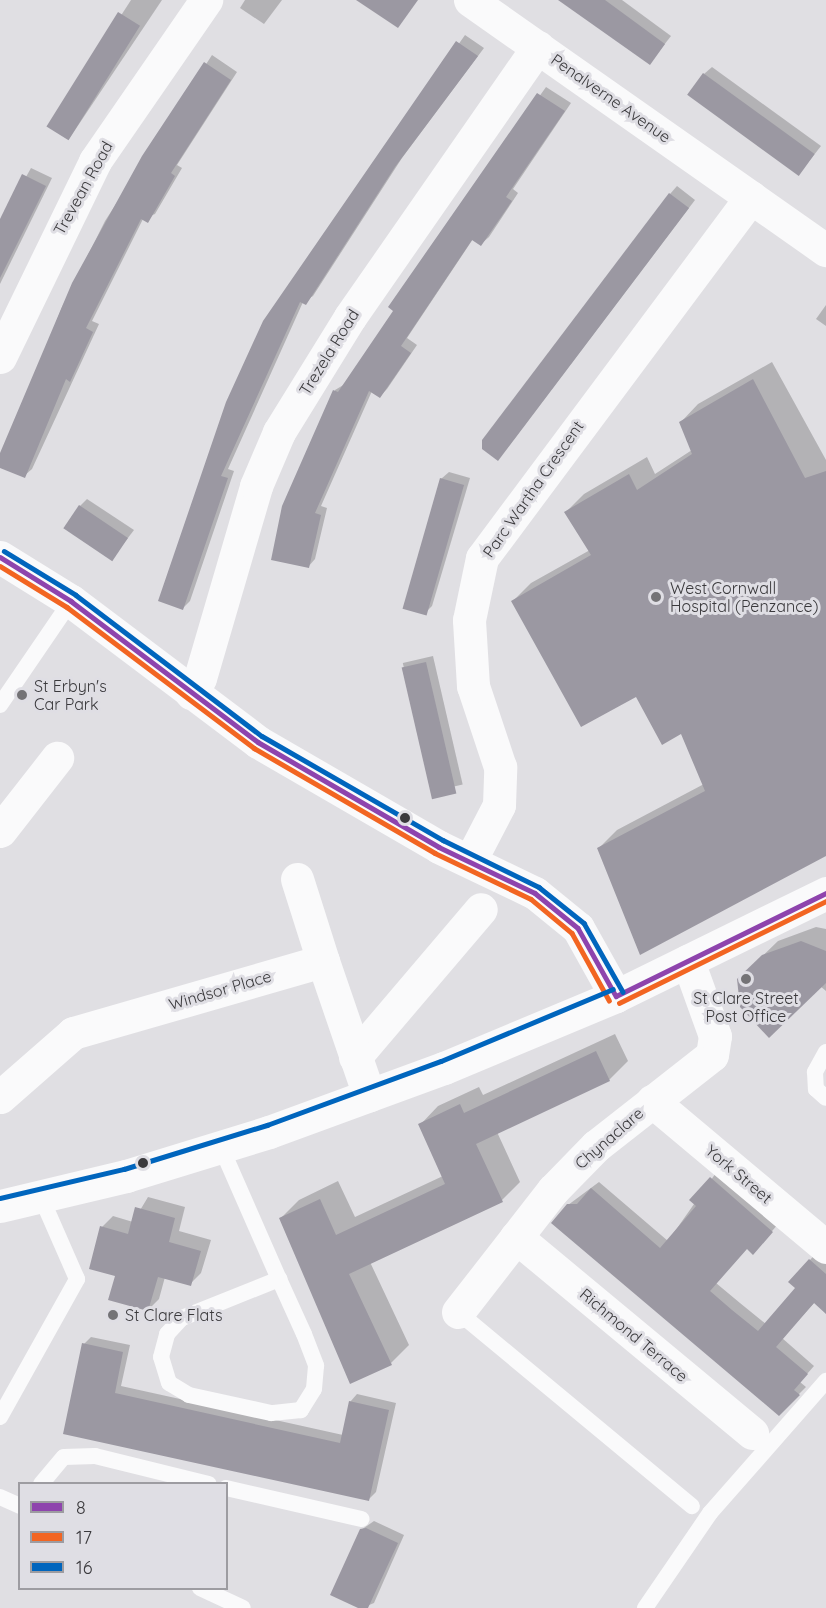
<!DOCTYPE html>
<html>
<head>
<meta charset="utf-8">
<style>
	body { margin:0 }
	#map { position:relative; width:826px; height:1608px; overflow:hidden; background:#e0dfe3; font-family:Quicksand,sans-serif }
	div>[style] { position:absolute }
	.shadow>* { inset:0; background:#0003; transform-origin:0 0 }
	.building>* { inset:0; background:#9b98a2; transform-origin:0 0 }
	.lane>* { height:16px; margin:-8px; padding:0 8px; transform-origin:8px; border-radius:8px; background:#fafafb }
	.street>* { height:33px; margin:-16.5px; padding:0 16.5px; transform-origin:16.5px; border-radius:16.5px; background:#fafafb }
	.secondary>* { height:33px; margin:-16.5px; padding:0 16.5px; transform-origin:16.5px; border-radius:16.5px; background:#fafafb }
	.bus-1>* { height:4.5px; margin:-2.25px; padding:0 2.25px; transform-origin:2.25px; border-radius:2.25px; background:#8e44ad }
	.bus-2>* { height:4.5px; margin:-2.25px; padding:0 2.25px; transform-origin:2.25px; border-radius:2.25px; background:#f26522 }
	.bus-3>* { height:4.5px; margin:-2.25px; padding:0 2.25px; transform-origin:2.25px; border-radius:2.25px; background:#0065bd }
	.dots>* { width:16px; height:16px; translate:-50% -50%; box-sizing:border-box; border:3px solid #dfdee4; border-radius:50% }
	span { translate:-50% -50%; white-space:nowrap; text-align:center; line-height:1.15; -webkit-text-stroke:6px #dfdee4; paint-order:stroke }
	.street-label { font-size:16px; color:#3a393c }
	.poi-label { font-size:16px; color:#3a393c }
	.left { translate:0 -50%; text-align:left }
	.legend { position:absolute; left:18px; top:1482px; width:210px; height:108px; box-sizing:border-box; background:#dfdee4; border:2px solid #9d9ca1; margin:0; padding:8px 10px; list-style:none; font-size:18px; color:#3a393c }
	.legend li { display:flex; align-items:center; gap:12px; height:30px }
	.legend b { width:30px; border:2px solid #9d9ca1 }
</style>
</head>
<body>
<div id="map">
	<div class="shadow">
		<div style="clip-path:polygon(131px 0,162px 0,69px 139px,49px 127px)"></div>
		<div style="clip-path:polygon(245px 0,282px 0,264px 24px,240px 8px)"></div>
		<div style="clip-path:polygon(563px 0,622px 0,671px 36px,650px 63px)"></div>
		<div style="clip-path:polygon(465px 35px,484px 48px,402px 158px,313px 296px,303px 302px,228px 469px,234px 471px,190px 601px,183px 608px,264px 322px)"></div>
		<div style="clip-path:polygon(212px 55px,237px 72px,177px 165px,182px 168px,155px 214px,143px 219px,92px 321px,99px 324px,32px 469px,24px 476px,0 466px,62px 307px,105px 221px)"></div>
		<div style="clip-path:polygon(712px 67px,821px 146px,799px 174px,704px 74px)"></div>
		<div style="clip-path:polygon(546px 87px,571px 103px,513px 189px,518px 193px,489px 237px,481px 244px,473px 239px,407px 338px,417px 345px,387px 389px,380px 396px,372px 391px,321px 506px,327px 508px,315px 559px,308px 567px,284px 507px,335px 390px,345px 384px,395px 310px,390px 307px)"></div>
		<div style="clip-path:polygon(31px 168px,52px 178px,0 284px,0 223px)"></div>
		<div style="clip-path:polygon(677px 186px,695px 200px,505px 451px,670px 194px)"></div>
		<div style="clip-path:polygon(826px 305px,826px 326px,816px 319px)"></div>
		<div style="clip-path:polygon(772px 362px,826px 460px,826px 855px,599px 848px,617px 830px,704px 784px,682px 731px,513px 601px,531px 583px,590px 550px,566px 512px,584px 494px,647px 457px,655px 474px,692px 450px,680px 423px,698px 404px)"></div>
		<div style="clip-path:polygon(449px 472px,470px 478px,432px 606px,425px 613px,441px 479px)"></div>
		<div style="clip-path:polygon(87px 499px,134px 530px,112px 559px,80px 506px)"></div>
		<div style="left:433px;top:656px;width:132px;height:31px;rotate:77deg"></div>
		<div style="clip-path:polygon(816px 927px,826px 929px,826px 991px,820px 986px,739px 979px,778px 941px)"></div>
		<div style="clip-path:polygon(615px 1034px,628px 1061px,609px 1080px,497px 1132px,520px 1182px,502px 1200px,370px 1262px,409px 1345px,391px 1363px,281px 1218px,299px 1200px,338px 1181px,355px 1217px,443px 1176px,420px 1125px,438px 1106px,479px 1087px,483px 1095px)"></div>
		<div style="clip-path:polygon(718px 1170px,779px 1223px,760px 1245px,747px 1248px,716px 1283px,740px 1303px,766px 1324px,797px 1287px,810px 1260px,817px 1252px,826px 1260px,826px 1301px,815px 1302px,782px 1338px,814px 1366px,800px 1382px,806px 1387px,779px 1414px,568px 1205px,599px 1182px,668px 1241px)"></div>
		<div style="clip-path:polygon(148px 1197px,185px 1207px,179px 1231px,211px 1240px,201px 1273px,190px 1284px,165px 1277px,159px 1299px,148px 1310px,116px 1275px,102px 1227px,113px 1216px,133px 1222px)"></div>
		<div style="clip-path:polygon(91px 1337px,130px 1345px,121px 1386px,343px 1435px,350px 1402px,357px 1394px,396px 1403px,376px 1492px,369px 1499px,64px 1433px,84px 1344px)"></div>
		<div style="clip-path:polygon(374px 1521px,404px 1535px,374px 1603px,362px 1608px,361px 1530px)"></div>
	</div>
	<div class="building">
		<div style="clip-path:polygon(356px 0,418px 0,398px 28px)"></div>
		<div style="clip-path:polygon(558px 0,605px 0,665px 44px,650px 65px)"></div>
		<div style="left:118px;top:12px;width:26px;height:135px;rotate:32deg"></div>
		<div style="clip-path:polygon(456px 41px,478px 56px,395px 167px,306px 305px,300px 302px,221px 476px,228px 478px,183px 610px,158px 601px,226px 402px,263px 321px)"></div>
		<div style="clip-path:polygon(204px 62px,231px 80px,171px 173px,175px 176px,148px 223px,141px 219px,86px 328px,93px 332px,70px 382px,66px 379px,25px 478px,0 468px,0 453px,72px 283px,142px 156px)"></div>
		<div style="left:703px;top:73px;width:138px;height:27px;rotate:36deg"></div>
		<div style="clip-path:polygon(537px 93px,565px 111px,506px 197px,512px 201px,481px 246px,472px 240px,401px 346px,411px 353px,380px 398px,369px 391px,315px 513px,321px 515px,309px 568px,271px 560px,282px 506px,333px 390px,338px 392px,393px 311px,388px 307px)"></div>
		<div style="clip-path:polygon(22px 174px,46px 186px,0 278px,0 219px)"></div>
		<div style="clip-path:polygon(669px 193px,689px 208px,498px 461px,482px 449px,482px 440px)"></div>
		<div style="clip-path:polygon(753px 379px,805px 478px,826px 471px,826px 856px,640px 955px,597px 848px,705px 791px,681px 734px,662px 745px,636px 697px,581px 727px,511px 601px,591px 555px,564px 512px,629px 474px,637px 490px,692px 454px,679px 422px)"></div>
		<div style="left:440px;top:478px;width:25px;height:136px;rotate:16deg"></div>
		<div style="left:79px;top:505px;width:59px;height:28px;rotate:34deg"></div>
		<div style="left:426px;top:662px;width:135px;height:25px;rotate:77deg"></div>
		<div style="clip-path:polygon(801px 941px,826px 951px,826px 983px,769px 1038px,740px 1007px,737px 979px,762px 955px)"></div>
		<div style="clip-path:polygon(596px 1051px,610px 1081px,476px 1144px,503px 1202px,349px 1274px,392px 1365px,350px 1384px,279px 1218px,320px 1199px,336px 1235px,445px 1184px,418px 1124px,460px 1104px,464px 1113px)"></div>
		<div style="clip-path:polygon(710px 1177px,773px 1232px,753px 1255px,747px 1249px,710px 1291px,732px 1310px,758px 1331px,795px 1288px,788px 1282px,809px 1259px,826px 1274px,826px 1314px,814px 1303px,776px 1347px,808px 1374px,794px 1390px,800px 1395px,779px 1416px,551px 1223px,567px 1204px,577px 1204px,591px 1188px,660px 1248px,696px 1206px,689px 1200px)"></div>
		<div style="clip-path:polygon(135px 1207px,175px 1218px,169px 1242px,201px 1251px,191px 1286px,158px 1277px,148px 1311px,108px 1300px,115px 1276px,89px 1269px,100px 1226px,128px 1234px)"></div>
		<div style="clip-path:polygon(82px 1343px,123px 1352px,115px 1393px,340px 1443px,349px 1401px,389px 1410px,369px 1501px,63px 1434px)"></div>
		<div style="clip-path:polygon(366px 1528px,398px 1543px,368px 1608px,358px 1608px,330px 1595px,360px 1529px)"></div>
	</div>
	<div class="lane">
		<div style="left:0;top:705px;width:126px;rotate:-55.7deg"></div>
		<div style="left:826px;top:1052px;width:23px;rotate:119deg"></div>
		<div style="left:815px;top:1072px;width:17px;rotate:87deg"></div>
		<div style="left:816px;top:1089px;width:13px;rotate:42deg"></div>
		<div style="left:221px;top:1147px;width:144px;rotate:66.3deg"></div>
		<div style="left:279px;top:1279px;width:60px;rotate:65.6deg"></div>
		<div style="left:304px;top:1334px;width:34px;rotate:69deg"></div>
		<div style="left:316px;top:1366px;width:23px;rotate:95deg"></div>
		<div style="left:314px;top:1389px;width:25px;rotate:122deg"></div>
		<div style="left:301px;top:1410px;width:30px;rotate:174deg"></div>
		<div style="left:271px;top:1413px;width:84px;rotate:-167.6deg"></div>
		<div style="left:189px;top:1395px;width:23px;rotate:-149deg"></div>
		<div style="left:169px;top:1383px;width:27px;rotate:-107deg"></div>
		<div style="left:161px;top:1357px;width:24px;rotate:-75deg"></div>
		<div style="left:167px;top:1334px;width:22px;rotate:-47deg"></div>
		<div style="left:182px;top:1318px;width:105px;rotate:-21.9deg"></div>
		<div style="left:458px;top:1312px;width:304px;rotate:39.7deg"></div>
		<div style="left:0;top:1417px;width:158px;rotate:-60.8deg"></div>
		<div style="left:77px;top:1279px;width:90px;rotate:-113.7deg"></div>
		<div style="left:41px;top:1484px;width:35px;rotate:-50deg"></div>
		<div style="left:64px;top:1457px;width:31px;rotate:-2deg"></div>
		<div style="left:95px;top:1456px;width:117px;rotate:13.8deg"></div>
		<div style="left:226px;top:1488px;width:139px;rotate:12.9deg"></div>
		<div style="left:0;top:1497px;width:22px;rotate:24deg"></div>
		<div style="left:200px;top:1588px;width:47px;rotate:24.9deg"></div>
		<div style="left:645px;top:1608px;width:115px;rotate:-55.6deg"></div>
		<div style="left:710px;top:1513px;width:176px;rotate:-48.7deg"></div>
	</div>
	<div class="street">
		<div style="left:470px;top:0;width:435px;rotate:35.1deg"></div>
		<div style="left:0;top:357px;width:218px;rotate:-64.1deg"></div>
		<div style="left:95px;top:161px;width:196px;rotate:-55.4deg"></div>
		<div style="left:191px;top:693px;width:17px;rotate:-59deg"></div>
		<div style="left:200px;top:678px;width:200px;rotate:-73.7deg"></div>
		<div style="left:256px;top:486px;width:59px;rotate:-66.9deg"></div>
		<div style="left:279px;top:432px;width:135px;rotate:-58.3deg"></div>
		<div style="left:350px;top:317px;width:329px;rotate:-55.2deg"></div>
		<div style="left:0;top:831px;width:93px;rotate:-52deg"></div>
		<div style="left:470px;top:861px;width:63px;rotate:-62.6deg"></div>
		<div style="left:499px;top:805px;width:38px;rotate:-88deg"></div>
		<div style="left:500px;top:767px;width:85px;rotate:-108.4deg"></div>
		<div style="left:473px;top:686px;width:66px;rotate:-93.5deg"></div>
		<div style="left:469px;top:620px;width:63px;rotate:-78.2deg"></div>
		<div style="left:482px;top:558px;width:450px;rotate:-53.3deg"></div>
		<div style="left:297px;top:879px;width:86px;rotate:72.4deg"></div>
		<div style="left:355px;top:1057px;width:194px;rotate:-49.6deg"></div>
		<div style="left:0;top:1097px;width:97px;rotate:-41.2deg"></div>
		<div style="left:73px;top:1033px;width:260px;rotate:-16.1deg"></div>
		<div style="left:323px;top:961px;width:142px;rotate:71.1deg"></div>
		<div style="left:652px;top:1101px;width:227px;rotate:40deg"></div>
		<div style="left:516px;top:1237px;width:307px;rotate:39.7deg"></div>
		<div style="left:458px;top:1312px;width:155px;rotate:-52.1deg"></div>
		<div style="left:553px;top:1190px;width:62px;rotate:-45.7deg"></div>
		<div style="left:596px;top:1146px;width:147px;rotate:-38.1deg"></div>
		<div style="left:712px;top:1055px;width:19px;rotate:-81deg"></div>
		<div style="left:715px;top:1036px;width:80px;rotate:-109.8deg"></div>
	</div>
	<div class="secondary">
		<div style="left:0;top:557px;width:84px;rotate:31.8deg"></div>
		<div style="left:71px;top:601px;width:234px;rotate:37deg"></div>
		<div style="left:258px;top:742px;width:209px;rotate:30.1deg"></div>
		<div style="left:439px;top:847px;width:106px;rotate:25.6deg"></div>
		<div style="left:535px;top:893px;width:55px;rotate:39.1deg"></div>
		<div style="left:578px;top:928px;width:78px;rotate:60.8deg"></div>
		<div style="left:0;top:1206px;width:130px;rotate:-13.4deg"></div>
		<div style="left:126px;top:1176px;width:150px;rotate:-17.1deg"></div>
		<div style="left:269px;top:1132px;width:186px;rotate:-20.1deg"></div>
		<div style="left:444px;top:1068px;width:186px;rotate:-22.7deg"></div>
		<div style="left:616px;top:996px;width:234px;rotate:-26.1deg"></div>
	</div>
	<div class="bus-1">
		<div style="left:0;top:557px;width:84px;rotate:31.8deg"></div>
		<div style="left:71px;top:601px;width:234px;rotate:37deg"></div>
		<div style="left:258px;top:742px;width:209px;rotate:30.1deg"></div>
		<div style="left:439px;top:847px;width:106px;rotate:25.6deg"></div>
		<div style="left:535px;top:893px;width:55px;rotate:39.1deg"></div>
		<div style="left:578px;top:928px;width:78px;rotate:60.8deg"></div>
		<div style="left:616px;top:996px;width:234px;rotate:-26.1deg"></div>
	</div>
	<div class="bus-2">
		<div style="left:0;top:566px;width:79px;rotate:31.5deg"></div>
		<div style="left:67px;top:607px;width:234px;rotate:37deg"></div>
		<div style="left:254px;top:748px;width:209px;rotate:30.1deg"></div>
		<div style="left:435px;top:853px;width:106px;rotate:25.6deg"></div>
		<div style="left:531px;top:899px;width:53px;rotate:39.7deg"></div>
		<div style="left:572px;top:933px;width:77px;rotate:61.1deg"></div>
		<div style="left:619px;top:1003px;width:231px;rotate:-26.2deg"></div>
	</div>
	<div class="bus-3">
		<div style="left:4px;top:551px;width:84px;rotate:31.4deg"></div>
		<div style="left:76px;top:595px;width:233px;rotate:37.2deg"></div>
		<div style="left:262px;top:736px;width:209px;rotate:29.9deg"></div>
		<div style="left:443px;top:840px;width:107px;rotate:26.1deg"></div>
		<div style="left:539px;top:887px;width:58px;rotate:38.7deg"></div>
		<div style="left:584px;top:923px;width:79px;rotate:60.5deg"></div>
		<div style="left:0;top:1198px;width:127px;rotate:-13.2deg"></div>
		<div style="left:124px;top:1169px;width:150px;rotate:-17.1deg"></div>
		<div style="left:267px;top:1125px;width:185px;rotate:-20.2deg"></div>
		<div style="left:441px;top:1061px;width:186px;rotate:-22.7deg"></div>
	</div>
	<div class="dots">
		<div style="left:656px;top:597px;background:#747376"></div>
		<div style="left:22px;top:695px;background:#747376"></div>
		<div style="left:405px;top:818px;background:#3a393c"></div>
		<div style="left:746px;top:979px;background:#747376"></div>
		<div style="left:143px;top:1163px;background:#3a393c"></div>
		<div style="left:113px;top:1315px;background:#747376"></div>
	</div>
	<div class="street-label">
		<span style="left:611px;top:98px;rotate:35deg">Penalverne Avenue</span>
		<span style="left:83px;top:188px;rotate:-61deg">Trevean Road</span>
		<span style="left:329px;top:352px;rotate:-58deg">Trezela Road</span>
		<span style="left:533px;top:489px;rotate:-55deg">Parc Wartha Crescent</span>
		<span style="left:220px;top:990px;rotate:-16deg">Windsor Place</span>
		<span style="left:609px;top:1138px;rotate:-41deg">Chynaclare</span>
		<span style="left:739px;top:1174px;rotate:40deg">York Street</span>
		<span style="left:634px;top:1335px;rotate:40deg">Richmond Terrace</span>
	</div>
	<div class="poi-label">
		<span class="left" style="left:670px;top:597px">West Cornwall<br>Hospital (Penzance)</span>
		<span class="left" style="left:34px;top:695px">St Erbyn's<br>Car Park</span>
		<span style="left:746px;top:1007px">St Clare Street<br>Post Office</span>
		<span class="left" style="left:125px;top:1315px">St Clare Flats</span>
	</div>
	<ul class="legend">
	<li><b style="height:8px;background:#8e44ad"></b>8</li>
	<li><b style="height:8px;background:#f26522"></b>17</li>
	<li><b style="height:8px;background:#0065bd"></b>16</li>
	</ul>
</div>
</body>
</html>
